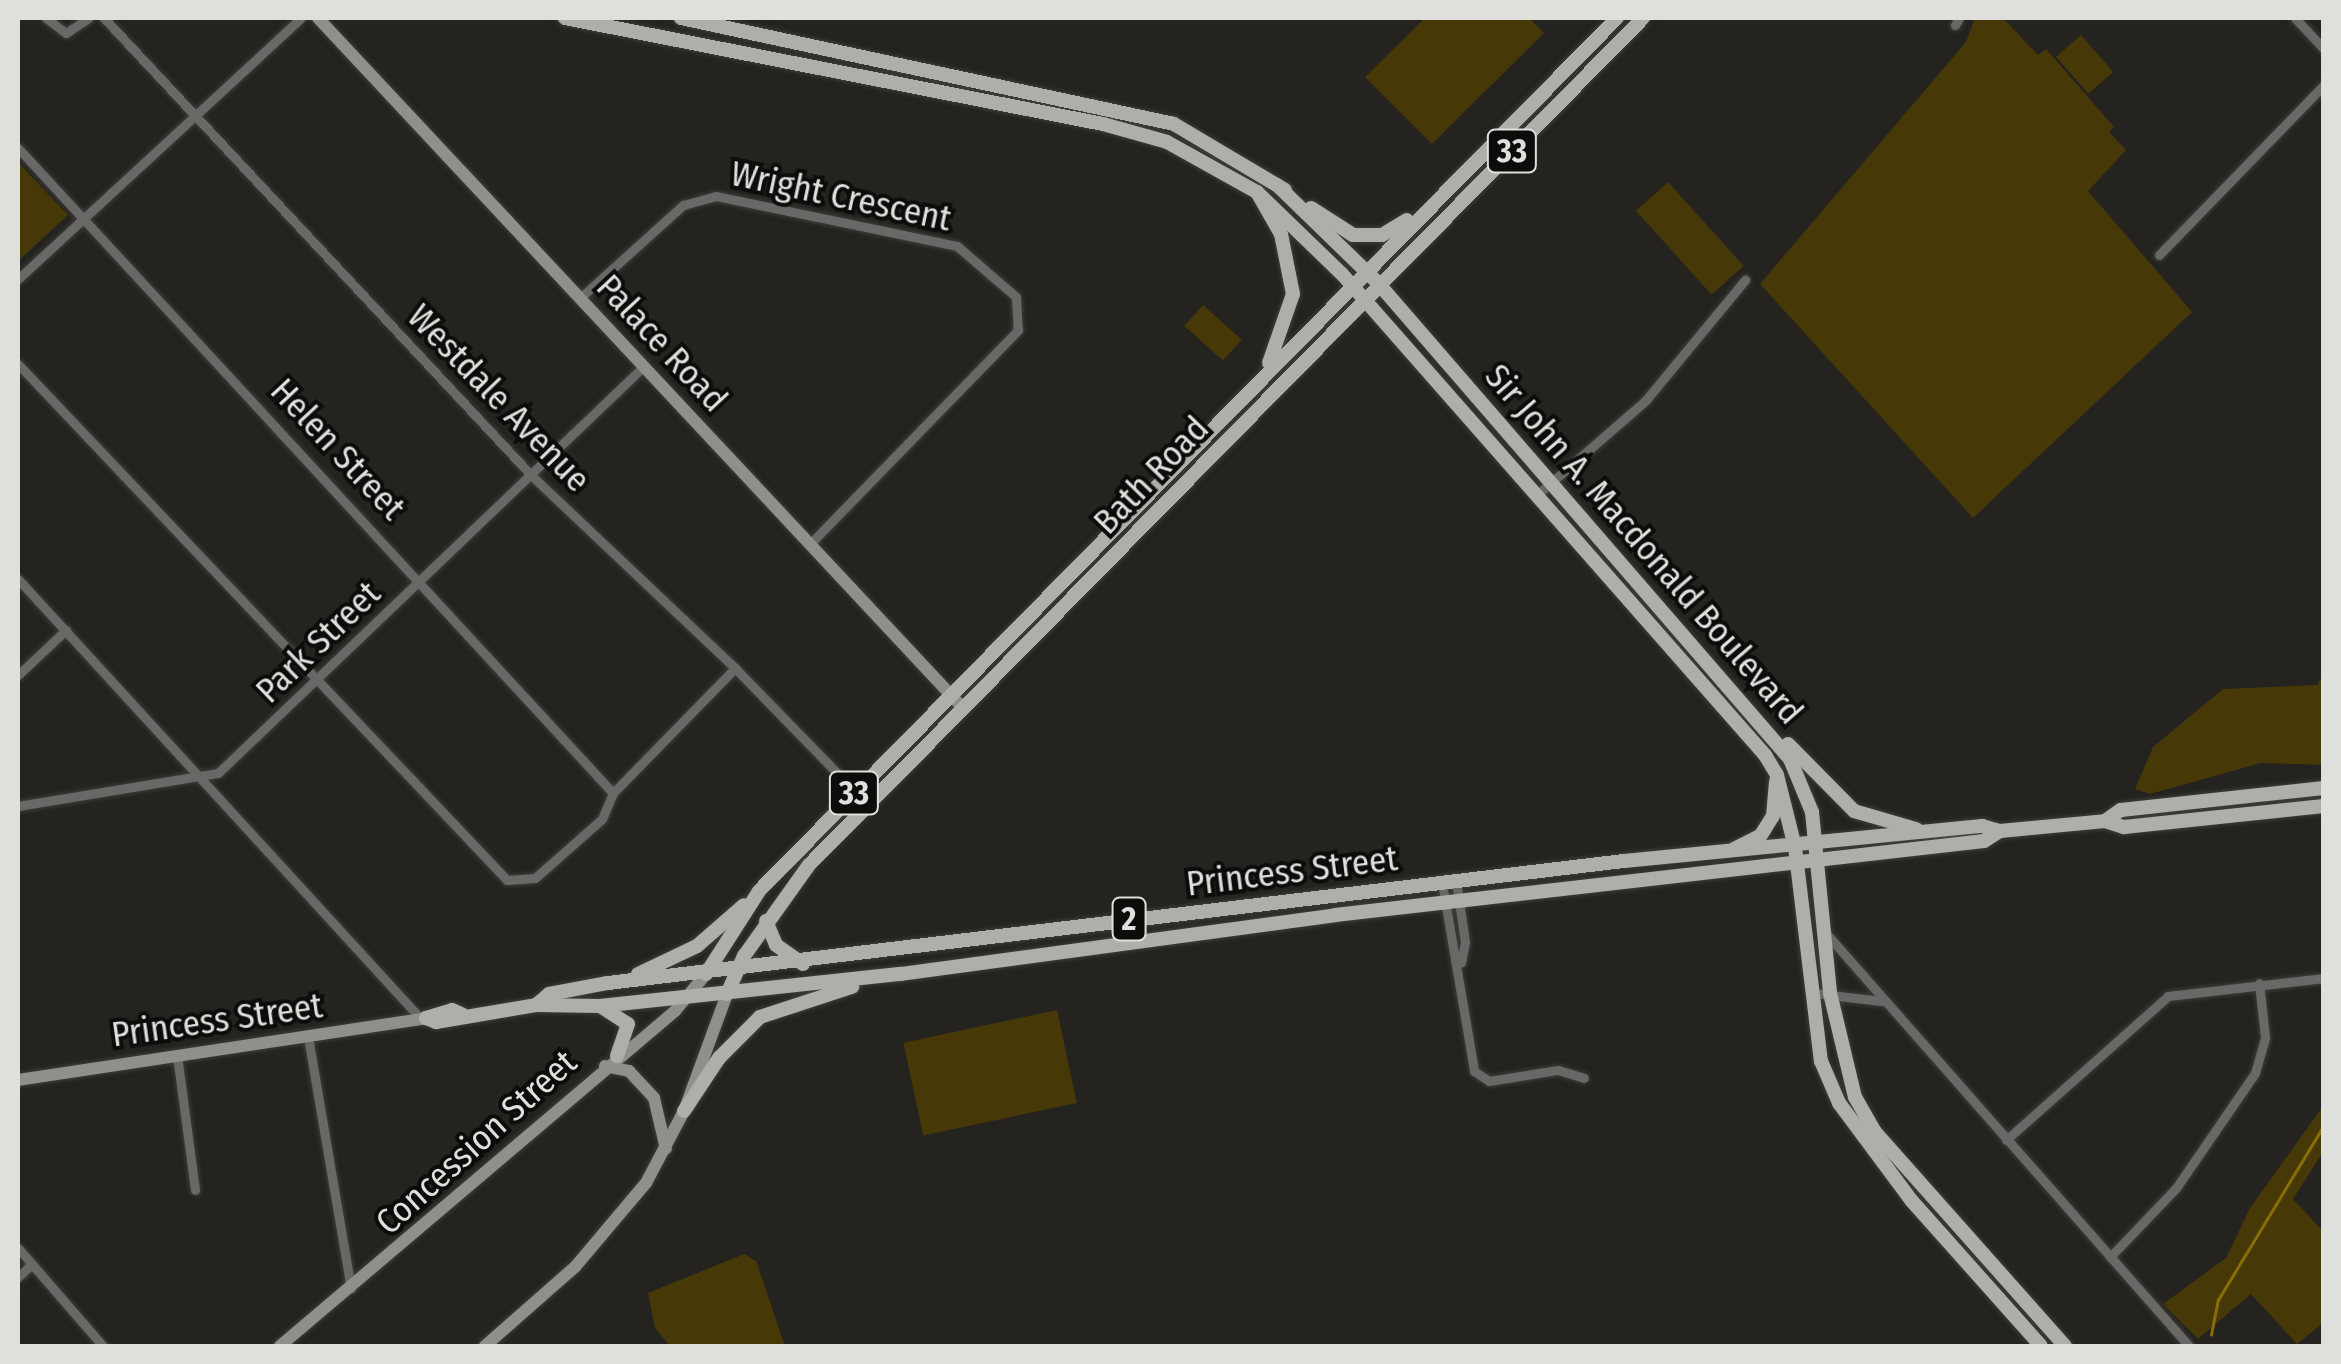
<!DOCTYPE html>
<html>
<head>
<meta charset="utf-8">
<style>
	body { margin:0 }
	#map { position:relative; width:2341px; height:1364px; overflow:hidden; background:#24231f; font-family:"Fira Sans Condensed",sans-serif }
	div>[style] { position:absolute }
	.green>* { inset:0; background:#473808; transform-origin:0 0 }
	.stream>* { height:2.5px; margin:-1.25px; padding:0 1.25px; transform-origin:1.25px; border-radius:1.25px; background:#886d08 }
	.roads { filter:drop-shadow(0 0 2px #3e3d39) drop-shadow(0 0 2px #3e3d39) }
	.street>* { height:9px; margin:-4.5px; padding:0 4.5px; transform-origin:4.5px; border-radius:4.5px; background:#696866 }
	.secondary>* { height:12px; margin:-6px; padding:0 6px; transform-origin:6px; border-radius:6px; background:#918f8c }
	.primary>* { height:14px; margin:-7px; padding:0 7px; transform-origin:7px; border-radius:7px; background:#afaeaa }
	span { translate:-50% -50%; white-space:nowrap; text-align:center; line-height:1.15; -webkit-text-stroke:8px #0d0c0a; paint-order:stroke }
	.shield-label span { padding:2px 8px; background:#0d0c0a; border:2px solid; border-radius:8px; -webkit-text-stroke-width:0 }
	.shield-label { font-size:32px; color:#dfdfdc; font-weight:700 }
	.street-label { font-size:35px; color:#dfdfdc }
	.frame { position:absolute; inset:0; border:20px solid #dfdfdc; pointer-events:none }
</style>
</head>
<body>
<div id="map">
	<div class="green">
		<div style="clip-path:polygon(1425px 18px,1529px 18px,1544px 33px,1432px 144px,1365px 77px)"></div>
		<div style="clip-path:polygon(1975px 18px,2003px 18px,2038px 55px,2046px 49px,2114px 127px,2109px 132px,2126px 150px,2088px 191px,2192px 312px,1973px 518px,1760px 284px,1966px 42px)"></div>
		<div style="left:2081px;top:35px;width:49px;height:33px;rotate:49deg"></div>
		<div style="clip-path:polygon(18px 162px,68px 215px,18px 261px)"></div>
		<div style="left:1668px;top:182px;width:113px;height:43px;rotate:48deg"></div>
		<div style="left:1203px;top:305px;width:52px;height:28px;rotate:42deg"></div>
		<div style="clip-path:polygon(2323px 675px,2323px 765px,2261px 763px,2150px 794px,2135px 789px,2153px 747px,2223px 689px,2317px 685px)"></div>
		<div style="left:1057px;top:1010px;width:95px;height:157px;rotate:78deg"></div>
		<div style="clip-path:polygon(2323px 1106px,2323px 1152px,2293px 1199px,2323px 1231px,2323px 1323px,2297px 1344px,2251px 1294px,2198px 1339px,2163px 1304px,2226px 1258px,2250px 1208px)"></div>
		<div style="clip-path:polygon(744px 1254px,756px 1261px,785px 1346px,670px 1346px,655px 1328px,648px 1293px)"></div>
	</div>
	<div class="stream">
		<div style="left:2211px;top:1335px;width:36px;rotate:-79deg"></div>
		<div style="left:2218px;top:1300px;width:205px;rotate:-58.8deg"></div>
	</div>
	<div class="roads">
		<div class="street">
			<div style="left:46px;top:18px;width:25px;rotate:37deg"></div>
			<div style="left:66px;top:33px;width:27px;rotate:-34deg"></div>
			<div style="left:104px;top:18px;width:625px;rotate:46.94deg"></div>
			<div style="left:531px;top:475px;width:281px;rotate:43.4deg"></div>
			<div style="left:735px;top:668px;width:191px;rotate:45.8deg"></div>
			<div style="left:2295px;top:18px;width:42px;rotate:46.9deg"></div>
			<div style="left:1955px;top:25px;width:8px;rotate:-60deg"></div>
			<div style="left:18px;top:148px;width:878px;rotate:47.31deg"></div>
			<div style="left:2159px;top:255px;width:237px;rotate:-45.9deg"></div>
			<div style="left:18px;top:279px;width:385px;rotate:-42.7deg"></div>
			<div style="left:580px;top:298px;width:139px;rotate:-42.1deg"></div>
			<div style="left:683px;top:205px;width:34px;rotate:-15deg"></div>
			<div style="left:716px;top:196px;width:246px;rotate:11.7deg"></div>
			<div style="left:957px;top:246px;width:78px;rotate:40.8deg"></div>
			<div style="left:1016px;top:297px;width:33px;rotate:87deg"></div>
			<div style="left:1018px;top:330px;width:298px;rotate:134.2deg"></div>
			<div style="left:18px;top:364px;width:711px;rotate:46.54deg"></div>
			<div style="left:507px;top:880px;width:28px;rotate:-4deg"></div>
			<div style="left:535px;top:878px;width:89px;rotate:-41.4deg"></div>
			<div style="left:602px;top:819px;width:28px;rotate:-67deg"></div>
			<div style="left:613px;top:793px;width:175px;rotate:-45.7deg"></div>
			<div style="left:1538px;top:494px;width:143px;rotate:-41deg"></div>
			<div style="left:1646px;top:400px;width:156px;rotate:-50.5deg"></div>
			<div style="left:18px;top:579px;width:597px;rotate:47.51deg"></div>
			<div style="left:18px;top:675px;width:66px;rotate:-43.2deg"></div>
			<div style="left:18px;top:806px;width:203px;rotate:-9.4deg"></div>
			<div style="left:218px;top:773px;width:588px;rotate:-43.69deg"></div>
			<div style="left:1456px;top:881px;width:62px;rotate:81.6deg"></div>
			<div style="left:1465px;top:942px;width:21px;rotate:101deg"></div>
			<div style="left:1442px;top:883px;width:191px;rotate:80.3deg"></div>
			<div style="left:1474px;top:1071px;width:18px;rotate:34deg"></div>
			<div style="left:1489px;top:1081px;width:70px;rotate:-9.1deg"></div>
			<div style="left:1558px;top:1070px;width:27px;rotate:17deg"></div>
			<div style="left:1824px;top:931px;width:553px;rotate:48.67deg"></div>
			<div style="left:1813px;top:993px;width:69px;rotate:6.6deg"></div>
			<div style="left:308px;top:1037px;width:255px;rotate:80.3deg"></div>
			<div style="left:177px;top:1055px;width:136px;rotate:82.4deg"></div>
			<div style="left:2006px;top:1140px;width:217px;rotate:-41.6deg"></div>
			<div style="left:2168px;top:996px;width:157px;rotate:-6.6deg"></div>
			<div style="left:18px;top:1248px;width:130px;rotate:49.1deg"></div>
			<div style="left:2110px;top:1257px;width:95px;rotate:-46.3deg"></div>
			<div style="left:2176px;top:1188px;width:140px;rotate:-55.5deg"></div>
			<div style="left:2255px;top:1073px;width:37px;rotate:-74deg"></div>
			<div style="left:2265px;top:1037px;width:54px;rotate:-96.3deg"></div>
			<div style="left:18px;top:1277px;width:19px;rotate:-43deg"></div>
		</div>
		<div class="secondary">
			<div style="left:318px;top:18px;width:945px;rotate:46.93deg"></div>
			<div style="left:605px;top:1066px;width:25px;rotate:12deg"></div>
			<div style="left:629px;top:1071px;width:37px;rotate:47deg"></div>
			<div style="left:654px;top:1098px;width:52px;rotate:76.8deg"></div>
			<div style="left:18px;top:1080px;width:413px;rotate:-8.6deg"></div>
			<div style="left:280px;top:1346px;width:518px;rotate:-40.3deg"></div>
			<div style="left:675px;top:1011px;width:48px;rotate:-50deg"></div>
			<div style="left:485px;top:1346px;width:120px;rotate:-41.3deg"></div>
			<div style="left:575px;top:1267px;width:110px;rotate:-49.8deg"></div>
			<div style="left:646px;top:1183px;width:81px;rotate:-62.2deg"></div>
			<div style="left:684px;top:1111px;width:125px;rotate:-69.8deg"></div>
		</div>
		<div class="primary">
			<div style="left:565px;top:18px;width:548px;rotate:11.15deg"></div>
			<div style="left:1103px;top:124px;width:66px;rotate:15.7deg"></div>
			<div style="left:1167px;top:142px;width:103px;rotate:29.1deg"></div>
			<div style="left:1257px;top:192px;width:48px;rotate:60.3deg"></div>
			<div style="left:1281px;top:234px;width:61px;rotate:78.7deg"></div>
			<div style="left:1293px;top:294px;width:73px;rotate:109.2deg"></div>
			<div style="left:681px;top:18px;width:504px;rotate:12.13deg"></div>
			<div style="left:1174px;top:124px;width:129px;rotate:30.7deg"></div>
			<div style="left:1277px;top:185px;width:141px;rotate:44.1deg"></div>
			<div style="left:1378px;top:283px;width:630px;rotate:49.12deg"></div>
			<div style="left:1790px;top:759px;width:57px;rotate:67.5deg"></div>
			<div style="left:1812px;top:812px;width:182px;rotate:84.3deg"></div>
			<div style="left:1830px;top:993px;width:107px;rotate:76.5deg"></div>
			<div style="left:1855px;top:1097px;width:40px;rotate:60.3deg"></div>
			<div style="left:1875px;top:1132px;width:286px;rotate:48.4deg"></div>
			<div style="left:1257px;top:192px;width:118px;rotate:44deg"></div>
			<div style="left:1342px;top:274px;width:641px;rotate:48.67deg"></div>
			<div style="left:1765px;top:755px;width:23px;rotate:59deg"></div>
			<div style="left:1777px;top:775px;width:74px;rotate:76deg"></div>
			<div style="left:1795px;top:847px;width:216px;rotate:83.1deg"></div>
			<div style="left:1821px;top:1061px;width:46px;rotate:66.8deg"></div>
			<div style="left:1839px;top:1103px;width:121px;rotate:53.4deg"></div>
			<div style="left:1911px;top:1200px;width:195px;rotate:48.3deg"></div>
			<div style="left:1311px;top:208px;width:50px;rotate:32.7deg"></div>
			<div style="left:1353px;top:235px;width:29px"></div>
			<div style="left:1382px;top:235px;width:29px;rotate:-31deg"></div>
			<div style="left:1788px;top:744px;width:94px;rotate:45.4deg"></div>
			<div style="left:1854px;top:811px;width:65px;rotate:16.2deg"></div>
			<div style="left:2105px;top:821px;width:19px;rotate:-35deg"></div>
			<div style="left:2121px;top:810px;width:204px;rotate:-6.2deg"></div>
			<div style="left:1734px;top:849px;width:30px;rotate:-27deg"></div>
			<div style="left:1761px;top:835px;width:22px;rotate:-58deg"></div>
			<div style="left:1773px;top:816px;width:35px;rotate:-85deg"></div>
			<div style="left:766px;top:921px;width:26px;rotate:67deg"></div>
			<div style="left:776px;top:945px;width:33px;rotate:35deg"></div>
			<div style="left:638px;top:974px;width:65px;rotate:-25.4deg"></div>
			<div style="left:697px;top:946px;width:62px;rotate:-41.1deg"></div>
			<div style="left:706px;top:974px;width:98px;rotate:-57.4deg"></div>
			<div style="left:759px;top:891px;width:1224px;rotate:-45.5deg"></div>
			<div style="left:727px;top:994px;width:42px;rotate:-65.9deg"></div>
			<div style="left:744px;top:956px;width:112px;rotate:-54.5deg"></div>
			<div style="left:809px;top:865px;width:1189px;rotate:-45.44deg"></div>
			<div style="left:536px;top:1005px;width:17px;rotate:-40deg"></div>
			<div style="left:549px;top:994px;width:60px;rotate:-10.6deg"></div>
			<div style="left:608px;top:983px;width:1023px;rotate:-6.85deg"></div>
			<div style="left:1624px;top:861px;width:360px;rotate:-5.6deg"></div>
			<div style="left:1982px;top:826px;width:19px;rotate:16deg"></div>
			<div style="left:2000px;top:831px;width:105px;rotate:-5.4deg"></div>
			<div style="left:2105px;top:821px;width:20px;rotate:18deg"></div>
			<div style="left:2124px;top:827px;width:201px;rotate:-6deg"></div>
			<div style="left:600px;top:1006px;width:33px;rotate:33deg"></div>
			<div style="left:628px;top:1024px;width:34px;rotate:109deg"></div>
			<div style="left:426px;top:1018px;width:11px;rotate:22deg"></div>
			<div style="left:436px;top:1022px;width:101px;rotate:-9.6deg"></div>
			<div style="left:536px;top:1005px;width:64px;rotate:0.9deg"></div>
			<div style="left:600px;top:1006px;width:303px;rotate:-6.1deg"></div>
			<div style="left:901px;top:974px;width:438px;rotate:-7.7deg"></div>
			<div style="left:1335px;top:915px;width:653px;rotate:-6.5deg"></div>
			<div style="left:1984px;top:841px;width:19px;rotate:-32deg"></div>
			<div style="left:426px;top:1018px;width:27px;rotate:-17deg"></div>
			<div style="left:452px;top:1010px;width:12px;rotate:24deg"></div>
			<div style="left:684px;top:1111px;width:64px;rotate:-56.6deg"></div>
			<div style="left:719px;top:1058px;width:58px;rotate:-45deg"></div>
			<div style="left:760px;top:1017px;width:97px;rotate:-18.1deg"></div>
		</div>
	</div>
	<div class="shield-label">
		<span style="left:1512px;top:151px">33</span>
		<span style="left:854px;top:793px">33</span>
		<span style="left:1129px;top:919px">2</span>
	</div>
	<div class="street-label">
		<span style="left:841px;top:196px;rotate:12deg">Wright Crescent</span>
		<span style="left:662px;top:343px;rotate:47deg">Palace Road</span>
		<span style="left:499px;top:398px;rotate:46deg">Westdale Avenue</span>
		<span style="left:338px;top:449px;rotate:47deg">Helen Street</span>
		<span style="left:1151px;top:475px;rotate:-46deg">Bath Road</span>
		<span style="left:1644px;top:544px;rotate:49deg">Sir John A. Macdonald Boulevard</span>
		<span style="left:318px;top:642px;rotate:-44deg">Park Street</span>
		<span style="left:1292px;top:871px;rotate:-7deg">Princess Street</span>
		<span style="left:217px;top:1020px;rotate:-8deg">Princess Street</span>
		<span style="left:476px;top:1142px;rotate:-42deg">Concession Street</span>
	</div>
	<div class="frame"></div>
</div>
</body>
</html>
